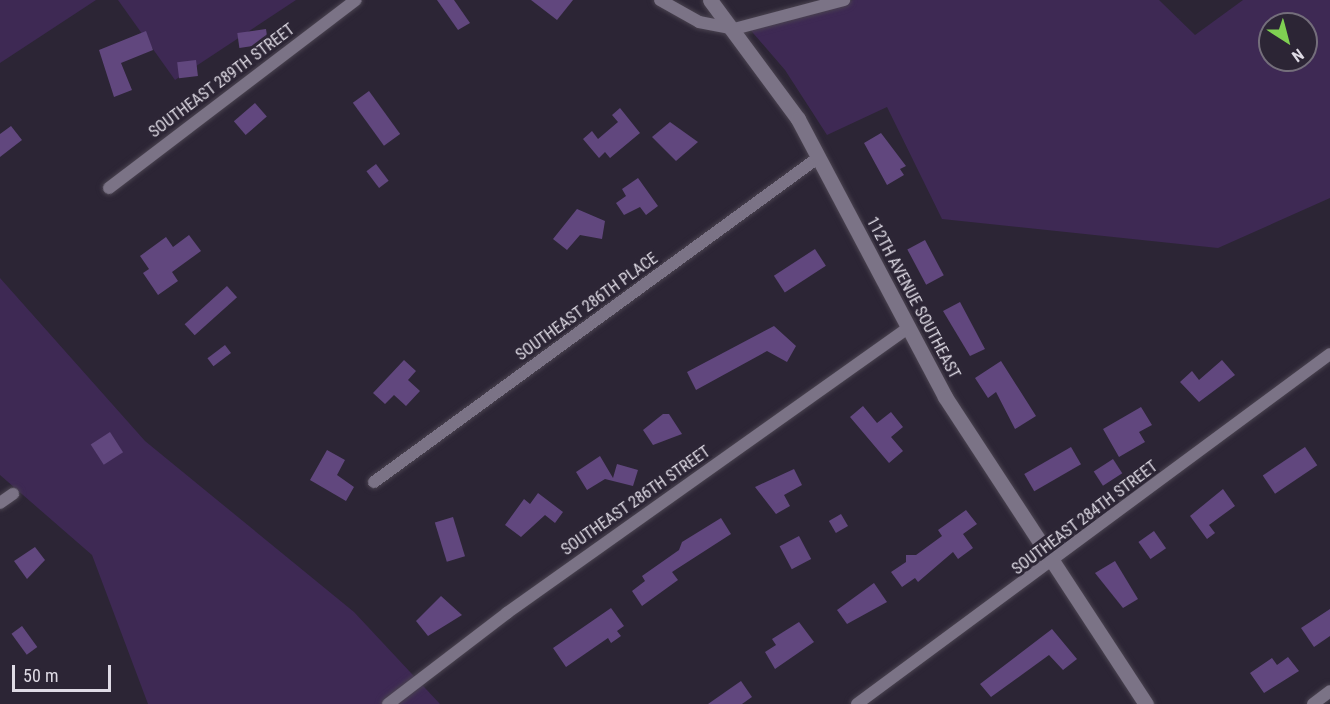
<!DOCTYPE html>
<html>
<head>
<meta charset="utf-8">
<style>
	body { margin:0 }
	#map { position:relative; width:1330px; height:704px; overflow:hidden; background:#2c2535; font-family:"Roboto Condensed",sans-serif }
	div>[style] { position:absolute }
	.green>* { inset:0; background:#3e2954 }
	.building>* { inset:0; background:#61477e; transform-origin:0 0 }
	.roads { filter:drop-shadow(0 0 2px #4a4350) drop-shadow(0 0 2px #4a4350) }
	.minor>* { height:12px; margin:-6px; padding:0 6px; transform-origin:6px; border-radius:6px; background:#7b7386 }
	.tertiary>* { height:15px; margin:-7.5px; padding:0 7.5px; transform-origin:7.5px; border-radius:7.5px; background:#7b7386 }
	span { translate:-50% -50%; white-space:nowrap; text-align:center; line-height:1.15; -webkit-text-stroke:6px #2c2535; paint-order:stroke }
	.street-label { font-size:16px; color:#dfdbe5 }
	.north { position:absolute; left:1258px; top:12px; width:60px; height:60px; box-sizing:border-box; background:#2c2535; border:2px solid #746e7b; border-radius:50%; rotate:144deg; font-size:16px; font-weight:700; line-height:24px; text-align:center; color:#dfdbe5 }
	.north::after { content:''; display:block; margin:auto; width:21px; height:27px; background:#7fd052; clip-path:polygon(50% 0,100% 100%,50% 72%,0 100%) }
	.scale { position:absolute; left:12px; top:665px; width:99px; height:27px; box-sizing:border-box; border:3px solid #dfdbe5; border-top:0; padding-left:8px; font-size:18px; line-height:21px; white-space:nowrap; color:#dfdbe5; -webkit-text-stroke:4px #2c2535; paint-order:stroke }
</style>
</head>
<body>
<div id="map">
	<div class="green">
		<div style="clip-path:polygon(0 0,96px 0,0 63px)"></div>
		<div style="clip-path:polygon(118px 0,296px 0,175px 80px)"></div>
		<div style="clip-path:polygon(evenodd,853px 0,1159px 0,1195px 35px,1243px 0,1330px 0,1330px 198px,1218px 248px,942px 219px,887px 107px,827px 135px,785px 70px,747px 26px,853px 0,1270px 24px,1306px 24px,1306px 60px,1270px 60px,1270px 24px)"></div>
		<div style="clip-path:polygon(0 278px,145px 441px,354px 612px,440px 704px,148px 704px,92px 555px,0 475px)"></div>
	</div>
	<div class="building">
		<div style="clip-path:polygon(437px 0,454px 0,470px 23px,458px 30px)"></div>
		<div style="clip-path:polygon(531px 0,573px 0,557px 20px)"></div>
		<div style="left:266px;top:29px;width:15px;height:29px;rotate:82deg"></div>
		<div style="clip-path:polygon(146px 31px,153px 50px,121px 63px,132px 90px,114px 97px,99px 50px)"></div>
		<div style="left:196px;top:60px;width:16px;height:19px;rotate:83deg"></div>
		<div style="left:369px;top:91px;width:53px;height:20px;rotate:54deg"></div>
		<div style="left:255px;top:103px;width:18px;height:28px;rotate:49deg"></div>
		<div style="clip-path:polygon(620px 108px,640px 133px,610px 158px,605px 152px,599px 158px,583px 139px,592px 131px,598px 139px,618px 122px,612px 115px)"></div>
		<div style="clip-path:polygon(670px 122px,698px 142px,676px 161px,652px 137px)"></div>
		<div style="clip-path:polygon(11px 126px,22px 140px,0 157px,0 134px)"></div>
		<div style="clip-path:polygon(881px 133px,906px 166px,900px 169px,904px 175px,887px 185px,864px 143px)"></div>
		<div style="left:376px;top:164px;width:21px;height:12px;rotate:53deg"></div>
		<div style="clip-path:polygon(638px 178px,658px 206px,646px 215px,640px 207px,624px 215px,616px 203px,626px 196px,622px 189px)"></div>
		<div style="clip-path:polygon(577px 209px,605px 221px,602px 239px,580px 235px,567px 250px,553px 239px)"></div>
		<div style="clip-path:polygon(189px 235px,201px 251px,172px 272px,178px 281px,158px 295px,143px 273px,149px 269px,140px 256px,166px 237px,173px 247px)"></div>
		<div style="left:925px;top:240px;width:40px;height:20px;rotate:62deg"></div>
		<div style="left:815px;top:249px;width:20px;height:49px;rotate:57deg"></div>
		<div style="left:227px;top:286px;width:15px;height:57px;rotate:48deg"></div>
		<div style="clip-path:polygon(960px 302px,985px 349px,970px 356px,943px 311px)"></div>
		<div style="clip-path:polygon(774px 326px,796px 346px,787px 362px,767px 351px,696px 390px,687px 372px)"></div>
		<div style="left:225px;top:345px;width:10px;height:22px;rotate:53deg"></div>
		<div style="clip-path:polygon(404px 360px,416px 371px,408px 380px,420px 391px,406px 406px,394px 395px,385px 404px,373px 393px)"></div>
		<div style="clip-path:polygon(1222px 360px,1235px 375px,1199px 402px,1180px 382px,1192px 371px,1199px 380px)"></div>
		<div style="clip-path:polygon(1001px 361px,1036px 416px,1015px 429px,996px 392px,988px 398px,975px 378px)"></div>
		<div style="clip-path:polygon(863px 406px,877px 423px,891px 412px,903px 427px,891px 437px,903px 451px,889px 463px,850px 417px)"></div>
		<div style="clip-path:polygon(1141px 407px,1152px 425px,1139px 432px,1145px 442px,1119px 457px,1103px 429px)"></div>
		<div style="clip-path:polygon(663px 414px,669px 414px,682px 434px,653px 445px,643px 430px)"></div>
		<div style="left:110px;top:432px;width:24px;height:23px;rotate:57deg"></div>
		<div style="left:1071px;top:447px;width:20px;height:54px;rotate:60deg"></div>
		<div style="left:1305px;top:447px;width:22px;height:51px;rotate:56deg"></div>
		<div style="clip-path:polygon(327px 450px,345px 460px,337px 475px,354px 487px,346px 501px,310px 480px)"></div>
		<div style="clip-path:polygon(600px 456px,613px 478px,617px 464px,638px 470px,633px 486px,605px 479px,587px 490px,576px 472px)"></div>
		<div style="left:1113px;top:459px;width:17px;height:23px;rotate:57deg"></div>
		<div style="clip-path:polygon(794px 469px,802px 485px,784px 495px,790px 506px,776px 514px,755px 487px)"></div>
		<div style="clip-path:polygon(1223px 489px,1235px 506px,1209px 525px,1215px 533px,1207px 539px,1190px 516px)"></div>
		<div style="clip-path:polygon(538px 493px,563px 512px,555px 523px,545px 515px,521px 537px,505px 525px,524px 499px,530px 504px)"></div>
		<div style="clip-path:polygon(966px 510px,977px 524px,963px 534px,973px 548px,958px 559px,953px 552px,918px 582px,915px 578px,902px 587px,891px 572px,906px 562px,906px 555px,916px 555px,942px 536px,938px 530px)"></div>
		<div style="left:841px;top:514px;width:14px;height:14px;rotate:60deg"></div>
		<div style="left:453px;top:517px;width:41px;height:19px;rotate:73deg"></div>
		<div style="clip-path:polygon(721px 518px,731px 534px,672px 572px,678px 580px,642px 606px,632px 591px,645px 581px,642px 576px,679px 550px,682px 542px)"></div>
		<div style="left:1154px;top:531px;width:21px;height:19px;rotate:55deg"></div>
		<div style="left:799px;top:536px;width:26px;height:22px;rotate:62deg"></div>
		<div style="clip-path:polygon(35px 547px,45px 560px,27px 579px,14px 561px)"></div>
		<div style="clip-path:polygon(1115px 561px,1138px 599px,1123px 608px,1095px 573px)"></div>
		<div style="clip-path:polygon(874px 583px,887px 602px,847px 624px,837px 610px)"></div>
		<div style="clip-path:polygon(441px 596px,462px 615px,428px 636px,416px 621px)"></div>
		<div style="clip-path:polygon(611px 608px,624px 626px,617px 631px,621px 636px,611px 643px,608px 638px,566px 667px,553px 648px)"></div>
		<div style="clip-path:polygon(1330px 609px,1330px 636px,1314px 647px,1301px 628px)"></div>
		<div style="clip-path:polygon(799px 622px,814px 642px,775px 669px,765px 652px,776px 645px,772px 639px)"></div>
		<div style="left:22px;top:626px;width:26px;height:13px;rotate:54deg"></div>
		<div style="clip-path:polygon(1052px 629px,1077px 659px,1063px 670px,1049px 655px,991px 697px,980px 684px)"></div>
		<div style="clip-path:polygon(1288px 657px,1299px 671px,1264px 693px,1250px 673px,1272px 658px,1277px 665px)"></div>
		<div style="clip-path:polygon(741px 681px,752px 697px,742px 704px,708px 704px)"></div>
	</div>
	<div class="roads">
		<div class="minor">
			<div style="left:660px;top:0;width:45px;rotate:29.4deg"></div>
			<div style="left:699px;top:22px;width:36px;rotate:11deg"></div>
			<div style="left:734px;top:29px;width:114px;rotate:-14.8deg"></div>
			<div style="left:109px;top:188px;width:310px;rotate:-37.3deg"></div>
			<div style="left:374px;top:482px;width:551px;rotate:-36.14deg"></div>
			<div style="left:0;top:503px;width:16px;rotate:-35deg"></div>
			<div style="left:388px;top:704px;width:150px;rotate:-37.4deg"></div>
			<div style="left:507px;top:613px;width:490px;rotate:-35.4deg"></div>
			<div style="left:857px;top:704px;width:588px;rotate:-36.5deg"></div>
			<div style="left:1313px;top:704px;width:21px;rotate:-37deg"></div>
		</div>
		<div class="tertiary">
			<div style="left:710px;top:0;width:148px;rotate:53.5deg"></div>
			<div style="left:798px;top:119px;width:314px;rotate:62.1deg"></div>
			<div style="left:945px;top:397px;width:367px;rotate:56.8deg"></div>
		</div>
	</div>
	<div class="street-label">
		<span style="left:222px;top:81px;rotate:-37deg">SOUTHEAST 289TH STREET</span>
		<span style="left:913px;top:298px;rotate:62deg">112TH AVENUE SOUTHEAST</span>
		<span style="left:587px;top:307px;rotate:-36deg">SOUTHEAST 286TH PLACE</span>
		<span style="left:636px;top:501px;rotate:-35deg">SOUTHEAST 286TH STREET</span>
		<span style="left:1085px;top:518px;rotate:-37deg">SOUTHEAST 284TH STREET</span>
	</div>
	<div class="north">N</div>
	<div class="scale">50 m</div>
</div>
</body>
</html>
